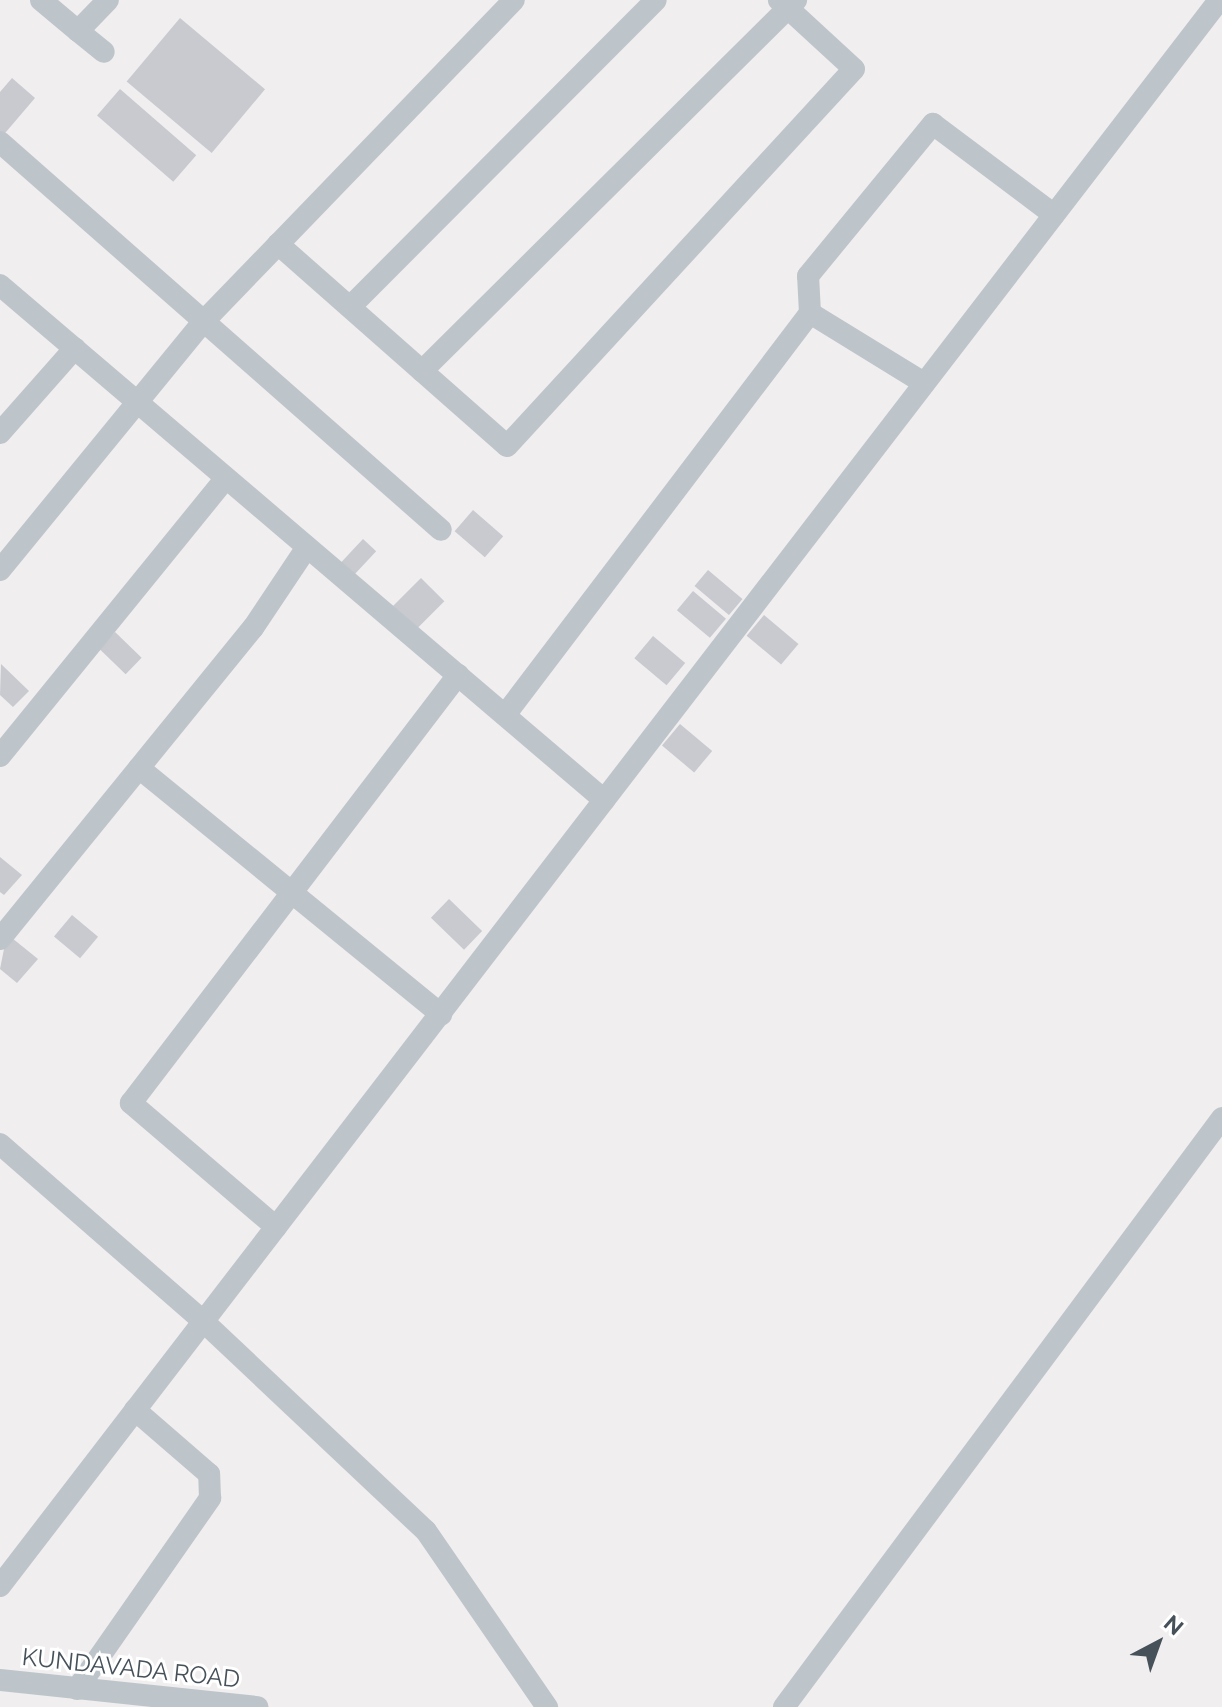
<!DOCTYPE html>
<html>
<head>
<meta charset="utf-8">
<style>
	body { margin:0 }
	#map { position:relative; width:1222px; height:1707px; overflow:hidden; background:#f0eeee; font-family:Raleway,sans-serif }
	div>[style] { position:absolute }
	.building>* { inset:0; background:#c8cad0; transform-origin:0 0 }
	.minor>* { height:22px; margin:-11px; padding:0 11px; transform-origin:11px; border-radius:11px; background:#bdc5cb }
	span { translate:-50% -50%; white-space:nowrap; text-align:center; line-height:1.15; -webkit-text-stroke:6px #fff; paint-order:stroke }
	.street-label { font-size:24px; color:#475159 }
	.north { position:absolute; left:1118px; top:1603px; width:80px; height:80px; -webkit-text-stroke:6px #fff; paint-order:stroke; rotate:41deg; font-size:22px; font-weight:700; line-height:32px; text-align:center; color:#475159 }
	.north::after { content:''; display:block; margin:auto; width:28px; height:36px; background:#475159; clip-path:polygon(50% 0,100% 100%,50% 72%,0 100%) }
</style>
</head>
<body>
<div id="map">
	<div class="building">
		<div style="left:180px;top:18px;width:111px;height:83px;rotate:40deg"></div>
		<div style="clip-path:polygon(12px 78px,35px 98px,0 139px,0 92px)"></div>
		<div style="left:120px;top:89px;width:101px;height:35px;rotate:41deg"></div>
		<div style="left:473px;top:510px;width:40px;height:28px;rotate:41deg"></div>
		<div style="left:363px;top:539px;width:18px;height:36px;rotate:43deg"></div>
		<div style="left:708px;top:570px;width:45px;height:21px;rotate:40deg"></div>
		<div style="left:421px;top:578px;width:33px;height:46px;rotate:45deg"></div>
		<div style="left:693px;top:591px;width:43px;height:25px;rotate:40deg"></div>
		<div style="left:764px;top:615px;width:45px;height:27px;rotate:40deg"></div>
		<div style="left:115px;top:632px;width:37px;height:23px;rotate:44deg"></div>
		<div style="left:653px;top:636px;width:42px;height:29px;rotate:40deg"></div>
		<div style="clip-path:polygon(1px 664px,29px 691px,13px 707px,0 695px)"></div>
		<div style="left:680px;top:724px;width:42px;height:28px;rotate:40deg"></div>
		<div style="clip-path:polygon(0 857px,22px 875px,4px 895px,0 892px)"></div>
		<div style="left:449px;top:899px;width:46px;height:26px;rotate:44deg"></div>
		<div style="left:72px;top:915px;width:34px;height:28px;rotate:40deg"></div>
		<div style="clip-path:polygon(7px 934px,38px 959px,17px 983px,0 969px)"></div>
	</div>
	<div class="minor">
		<div style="left:41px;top:0;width:48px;rotate:40deg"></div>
		<div style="left:78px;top:31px;width:43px;rotate:-45.9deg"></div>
		<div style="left:78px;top:31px;width:33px;rotate:39deg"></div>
		<div style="left:0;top:142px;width:587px;rotate:41.34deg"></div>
		<div style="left:278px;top:244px;width:305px;rotate:41.4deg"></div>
		<div style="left:507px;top:446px;width:512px;rotate:-47.37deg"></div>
		<div style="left:854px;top:69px;width:102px;rotate:-137.4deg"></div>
		<div style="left:0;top:285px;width:794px;rotate:40.45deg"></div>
		<div style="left:350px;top:307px;width:433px;rotate:-45.1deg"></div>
		<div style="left:810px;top:313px;width:134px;rotate:31.6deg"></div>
		<div style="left:422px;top:371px;width:527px;rotate:-44.77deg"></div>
		<div style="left:0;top:433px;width:113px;rotate:-48.6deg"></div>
		<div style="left:0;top:570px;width:322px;rotate:-50.7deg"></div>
		<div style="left:204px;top:321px;width:446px;rotate:-46deg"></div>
		<div style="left:505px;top:715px;width:505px;rotate:-52.81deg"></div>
		<div style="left:810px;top:313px;width:37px;rotate:-93deg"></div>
		<div style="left:808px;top:276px;width:197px;rotate:-50.6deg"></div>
		<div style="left:933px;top:124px;width:151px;rotate:36.9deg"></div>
		<div style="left:0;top:756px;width:358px;rotate:-50.9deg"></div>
		<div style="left:139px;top:768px;width:390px;rotate:39.2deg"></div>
		<div style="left:0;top:939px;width:401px;rotate:-50.9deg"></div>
		<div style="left:253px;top:628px;width:97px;rotate:-56.3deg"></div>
		<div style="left:0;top:1144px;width:269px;rotate:41.1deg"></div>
		<div style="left:203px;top:1321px;width:306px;rotate:43.3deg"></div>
		<div style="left:426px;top:1531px;width:214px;rotate:55.5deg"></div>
		<div style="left:276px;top:1227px;width:191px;rotate:-139.5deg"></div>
		<div style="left:131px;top:1103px;width:539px;rotate:-52.62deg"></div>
		<div style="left:0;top:1586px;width:2000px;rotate:-52.45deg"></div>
		<div style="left:0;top:1680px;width:259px;rotate:6deg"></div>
		<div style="left:77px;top:1689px;width:233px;rotate:-55.1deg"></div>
		<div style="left:210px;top:1498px;width:24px;rotate:-92deg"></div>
		<div style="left:209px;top:1474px;width:98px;rotate:-139.1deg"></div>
		<div style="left:784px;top:1707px;width:734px;rotate:-53.36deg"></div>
	</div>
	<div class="street-label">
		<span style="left:131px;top:1668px;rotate:6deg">KUNDAVADA ROAD</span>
	</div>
	<div class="north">N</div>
</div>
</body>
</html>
